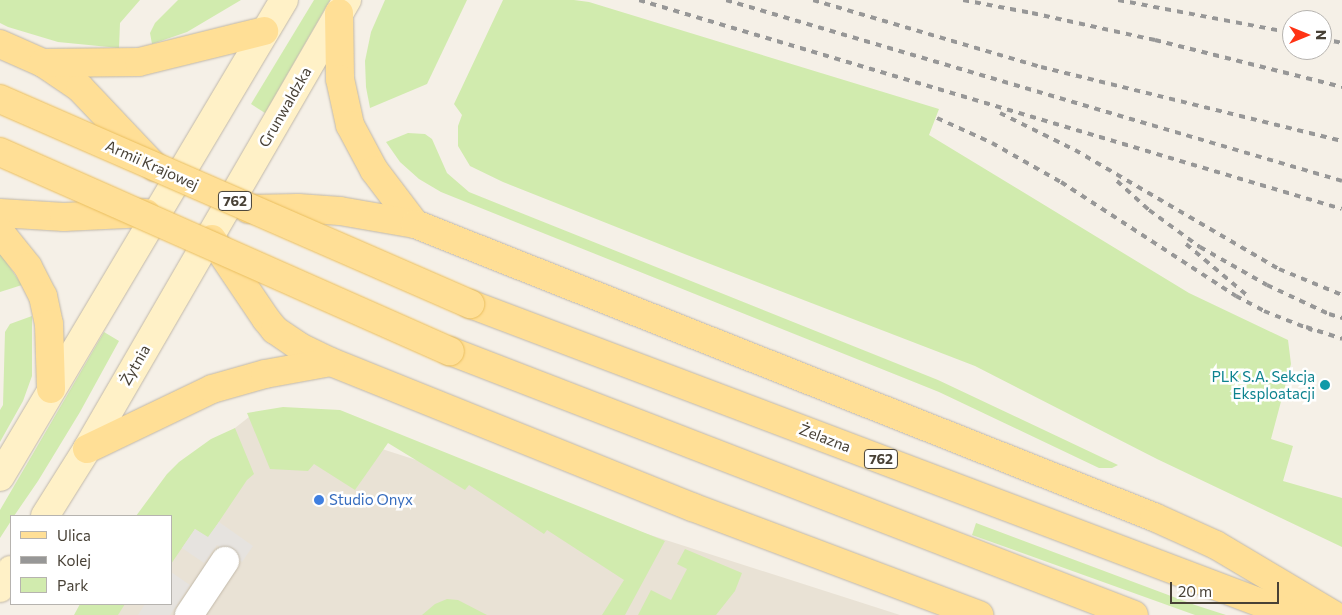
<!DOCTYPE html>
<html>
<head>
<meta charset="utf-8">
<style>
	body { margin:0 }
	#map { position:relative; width:1342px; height:615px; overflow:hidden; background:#f5f0e7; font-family:Commissioner,sans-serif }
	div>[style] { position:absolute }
	.residential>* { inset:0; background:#e9e2d5 }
	.green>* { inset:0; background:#d1ebae }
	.parking>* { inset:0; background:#e6e3df }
	.roads { filter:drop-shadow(0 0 1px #c1b8a9) drop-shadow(0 0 1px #c1b8a9) }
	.street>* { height:28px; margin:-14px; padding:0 14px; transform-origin:14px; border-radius:14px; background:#fff }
	.secondary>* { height:28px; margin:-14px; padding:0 14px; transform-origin:14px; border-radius:14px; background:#fff1c7 }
	.primary>* { height:28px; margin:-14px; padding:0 14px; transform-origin:14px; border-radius:14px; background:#ffdf96 }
	.rail>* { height:4px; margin-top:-2px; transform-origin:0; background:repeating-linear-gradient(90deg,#979797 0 6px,transparent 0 12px) }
	.bridges { filter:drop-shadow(0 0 1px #ebbf5f) drop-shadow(0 0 1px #ebbf5f) }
	.primary-bridge>* { height:28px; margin:-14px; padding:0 14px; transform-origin:14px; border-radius:14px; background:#ffdf96 }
	.dots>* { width:14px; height:14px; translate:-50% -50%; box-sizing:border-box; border:2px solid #fff; border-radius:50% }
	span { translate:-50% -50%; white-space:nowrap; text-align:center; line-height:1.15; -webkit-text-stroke:5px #fff; paint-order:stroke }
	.shield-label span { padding:1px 4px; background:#fff; border:1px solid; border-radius:4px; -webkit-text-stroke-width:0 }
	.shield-label { font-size:14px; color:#484136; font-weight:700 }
	.street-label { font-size:15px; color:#484136 }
	.culture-label { font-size:15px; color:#0d838f }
	.right { translate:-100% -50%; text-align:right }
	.shop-label { font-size:15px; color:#366cbe }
	.left { translate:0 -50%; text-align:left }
	.legend { position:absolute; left:10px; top:515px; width:162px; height:90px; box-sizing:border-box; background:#fff; border:1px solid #b6b3af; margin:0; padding:6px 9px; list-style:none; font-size:15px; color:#484136 }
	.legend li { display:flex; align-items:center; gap:10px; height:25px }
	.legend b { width:25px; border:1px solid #b6b3af }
	.north { position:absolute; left:1282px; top:10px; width:50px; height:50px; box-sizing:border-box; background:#fff; border:1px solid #b6b3af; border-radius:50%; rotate:90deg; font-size:14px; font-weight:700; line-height:20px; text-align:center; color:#484136 }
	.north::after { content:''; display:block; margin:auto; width:18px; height:22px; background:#ff3314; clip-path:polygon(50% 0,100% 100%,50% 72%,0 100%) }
	.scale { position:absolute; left:1170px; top:582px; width:109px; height:22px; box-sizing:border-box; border:2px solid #484136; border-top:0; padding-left:6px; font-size:15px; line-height:18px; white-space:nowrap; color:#484136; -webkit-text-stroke:4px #fff; paint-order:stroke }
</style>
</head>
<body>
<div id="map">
	<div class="residential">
		<div style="clip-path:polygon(249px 417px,282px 417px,900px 615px,111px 615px,119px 604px,171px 604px,171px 525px,235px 428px)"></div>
	</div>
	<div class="green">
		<div style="clip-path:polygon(0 0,140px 0,120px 23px,119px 48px,58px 42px,8px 27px,0 23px)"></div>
		<div style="clip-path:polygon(178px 0,241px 0,187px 32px,152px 44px,150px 33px,155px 23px)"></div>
		<div style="clip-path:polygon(314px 0,330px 0,265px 113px,251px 104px)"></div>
		<div style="clip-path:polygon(385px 0,467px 0,427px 84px,370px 108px,366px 87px,365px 61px,371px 32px)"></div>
		<div style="clip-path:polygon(503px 0,574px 0,589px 2px,939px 109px,929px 135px,1189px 293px,1288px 340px,1291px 364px,1271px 439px,1293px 446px,1283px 481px,1342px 498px,1342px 547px,1157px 459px,975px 366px,687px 255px,503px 182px,470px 166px,458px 146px,458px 126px,462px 115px,454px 104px)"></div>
		<div style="clip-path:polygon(408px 133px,425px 134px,432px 139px,447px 173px,469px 192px,938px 380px,1118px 465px,1112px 468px,1099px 468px,939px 392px,441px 192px,419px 179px,400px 162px,386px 142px)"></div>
		<div style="clip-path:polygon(0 253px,22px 285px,0 292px)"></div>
		<div style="clip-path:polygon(32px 316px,32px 376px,23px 401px,0 442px,0 410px,3px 405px,5px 332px,10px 324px)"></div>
		<div style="clip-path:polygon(104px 332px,119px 341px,80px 412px,38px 481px,14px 516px,11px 516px,11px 521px,0 538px,0 510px)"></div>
		<div style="clip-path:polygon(283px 407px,340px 410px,665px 541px,625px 615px,602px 615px,624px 580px,547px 530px,544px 534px,469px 485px,465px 490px,388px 443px,355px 490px,314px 464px,308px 471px,270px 469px,247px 413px)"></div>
		<div style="clip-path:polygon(235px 428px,254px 474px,247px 480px,208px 538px,195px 529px,171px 564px,171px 516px,136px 516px,167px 474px,179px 462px,211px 439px)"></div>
		<div style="clip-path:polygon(976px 523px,1195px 605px,1226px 615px,1195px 615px,1014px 550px,972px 535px)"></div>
		<div style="clip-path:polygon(685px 549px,742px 573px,735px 591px,716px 615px,638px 615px,651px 590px,671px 600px,687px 569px,677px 564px)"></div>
		<div style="clip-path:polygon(447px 599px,458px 600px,487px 615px,422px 615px,435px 604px)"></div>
		<div style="clip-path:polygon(80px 604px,125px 604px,118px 615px,74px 615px)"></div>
	</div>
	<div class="parking">
		<div style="clip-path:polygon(219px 522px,253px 546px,242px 562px,217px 545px,204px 563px,182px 548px,195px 529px,208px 537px)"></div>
		<div style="clip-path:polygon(171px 572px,190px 585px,170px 615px,138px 615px,145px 604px,171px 604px)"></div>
	</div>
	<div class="roads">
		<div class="street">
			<div style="left:189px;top:615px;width:65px;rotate:-56.3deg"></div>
		</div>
		<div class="secondary">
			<div style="left:0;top:477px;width:555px;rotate:-59.23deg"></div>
			<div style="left:45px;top:516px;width:79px;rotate:-57.9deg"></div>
			<div style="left:87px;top:449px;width:519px;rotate:-59.93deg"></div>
			<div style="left:0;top:588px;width:21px;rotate:-59deg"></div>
		</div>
		<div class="primary">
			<div style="left:339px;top:13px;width:66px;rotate:89.1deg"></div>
			<div style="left:340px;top:79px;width:47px;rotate:77.7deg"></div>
			<div style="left:350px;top:125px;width:51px;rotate:61.9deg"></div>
			<div style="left:374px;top:170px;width:68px;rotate:52.8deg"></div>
			<div style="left:0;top:44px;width:47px;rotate:23.8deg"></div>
			<div style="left:43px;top:63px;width:45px;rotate:34deg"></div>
			<div style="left:80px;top:88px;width:109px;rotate:46.5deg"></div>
			<div style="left:43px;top:63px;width:96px;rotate:-0.6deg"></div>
			<div style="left:139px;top:62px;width:129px;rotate:-13.9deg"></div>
			<div style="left:248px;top:209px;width:50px;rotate:-1.1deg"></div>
			<div style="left:298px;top:208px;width:42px;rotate:4.1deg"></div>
			<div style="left:340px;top:211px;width:76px;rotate:9.8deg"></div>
			<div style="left:415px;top:224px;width:795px;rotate:21.63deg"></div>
			<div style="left:1154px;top:517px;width:68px;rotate:24.3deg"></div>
			<div style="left:1216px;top:545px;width:137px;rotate:30.7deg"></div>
			<div style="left:0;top:213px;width:64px;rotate:3.6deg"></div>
			<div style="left:64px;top:217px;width:82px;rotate:-2.8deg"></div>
			<div style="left:0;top:232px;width:45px;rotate:51.3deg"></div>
			<div style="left:28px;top:267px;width:33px;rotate:63deg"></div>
			<div style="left:43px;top:296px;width:29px;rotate:78deg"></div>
			<div style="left:49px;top:324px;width:65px;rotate:88.2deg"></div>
			<div style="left:212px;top:239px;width:97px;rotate:56deg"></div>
			<div style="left:266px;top:319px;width:14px;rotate:51deg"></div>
			<div style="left:275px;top:330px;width:30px;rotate:34deg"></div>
			<div style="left:300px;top:347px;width:34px;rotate:26deg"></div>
			<div style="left:331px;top:362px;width:389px;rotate:21.9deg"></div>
			<div style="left:692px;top:507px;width:307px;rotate:20.6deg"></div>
			<div style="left:470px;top:304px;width:880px;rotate:20.7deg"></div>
			<div style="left:450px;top:351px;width:733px;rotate:21.1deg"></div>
			<div style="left:87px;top:449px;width:139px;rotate:-25.6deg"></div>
			<div style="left:212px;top:389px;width:55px;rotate:-15.8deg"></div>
			<div style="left:265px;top:374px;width:67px;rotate:-10.3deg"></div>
		</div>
	</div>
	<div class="rail">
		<div style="left:639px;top:0;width:733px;rotate:16.56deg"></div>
		<div style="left:726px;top:0;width:642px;rotate:16.37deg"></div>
		<div style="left:813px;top:0;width:238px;rotate:16.4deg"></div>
		<div style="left:1041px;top:67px;width:310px;rotate:13.8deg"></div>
		<div style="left:963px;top:0;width:70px;rotate:10.7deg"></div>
		<div style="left:1032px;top:13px;width:126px;rotate:12.4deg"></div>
		<div style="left:1155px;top:40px;width:193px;rotate:14.1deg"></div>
		<div style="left:1118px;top:0;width:177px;rotate:10.7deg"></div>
		<div style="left:1322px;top:39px;width:20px;rotate:11deg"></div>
		<div style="left:1000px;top:113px;width:84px;rotate:26.3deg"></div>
		<div style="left:1075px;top:150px;width:236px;rotate:30.3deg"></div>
		<div style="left:1279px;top:269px;width:68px;rotate:22.4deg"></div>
		<div style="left:937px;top:118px;width:60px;rotate:24.4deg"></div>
		<div style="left:992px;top:143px;width:79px;rotate:29.5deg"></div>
		<div style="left:1061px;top:182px;width:209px;rotate:33.1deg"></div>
		<div style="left:1236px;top:296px;width:32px;rotate:28deg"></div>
		<div style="left:1264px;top:311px;width:52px;rotate:21.6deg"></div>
		<div style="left:1117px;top:181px;width:43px;rotate:42.2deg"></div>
		<div style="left:1149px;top:210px;width:63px;rotate:36deg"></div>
		<div style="left:1200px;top:247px;width:77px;rotate:29.6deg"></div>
		<div style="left:1267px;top:285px;width:68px;rotate:25.1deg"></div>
		<div style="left:1329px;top:314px;width:14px;rotate:17deg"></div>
		<div style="left:1186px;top:244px;width:82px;rotate:40.1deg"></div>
		<div style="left:1306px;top:327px;width:38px;rotate:18deg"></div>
	</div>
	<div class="bridges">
		<div class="primary-bridge">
			<div style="left:0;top:99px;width:513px;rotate:23.57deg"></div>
			<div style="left:0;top:152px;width:492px;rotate:23.9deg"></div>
		</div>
	</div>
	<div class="dots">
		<div style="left:1325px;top:385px;background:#0f9aa8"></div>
		<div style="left:319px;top:500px;background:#3f7fe0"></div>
	</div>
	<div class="shield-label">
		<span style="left:235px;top:201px">762</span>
		<span style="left:881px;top:459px">762</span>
	</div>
	<div class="street-label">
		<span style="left:285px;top:107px;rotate:-60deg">Grunwaldzka</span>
		<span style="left:152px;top:165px;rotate:24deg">Armii Krajowej</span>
		<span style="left:135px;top:365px;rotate:-60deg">Żytnia</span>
		<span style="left:825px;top:438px;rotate:21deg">Żelazna</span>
	</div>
	<div class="culture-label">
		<span class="right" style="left:1315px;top:385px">PLK S.A. Sekcja<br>Eksploatacji</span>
	</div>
	<div class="shop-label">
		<span class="left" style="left:329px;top:500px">Studio Onyx</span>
	</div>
	<ul class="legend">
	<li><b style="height:6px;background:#ffdf96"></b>Ulica</li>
	<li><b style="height:6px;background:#979797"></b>Kolej</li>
	<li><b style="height:14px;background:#d1ebae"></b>Park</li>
	</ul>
	<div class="north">N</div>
	<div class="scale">20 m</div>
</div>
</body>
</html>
